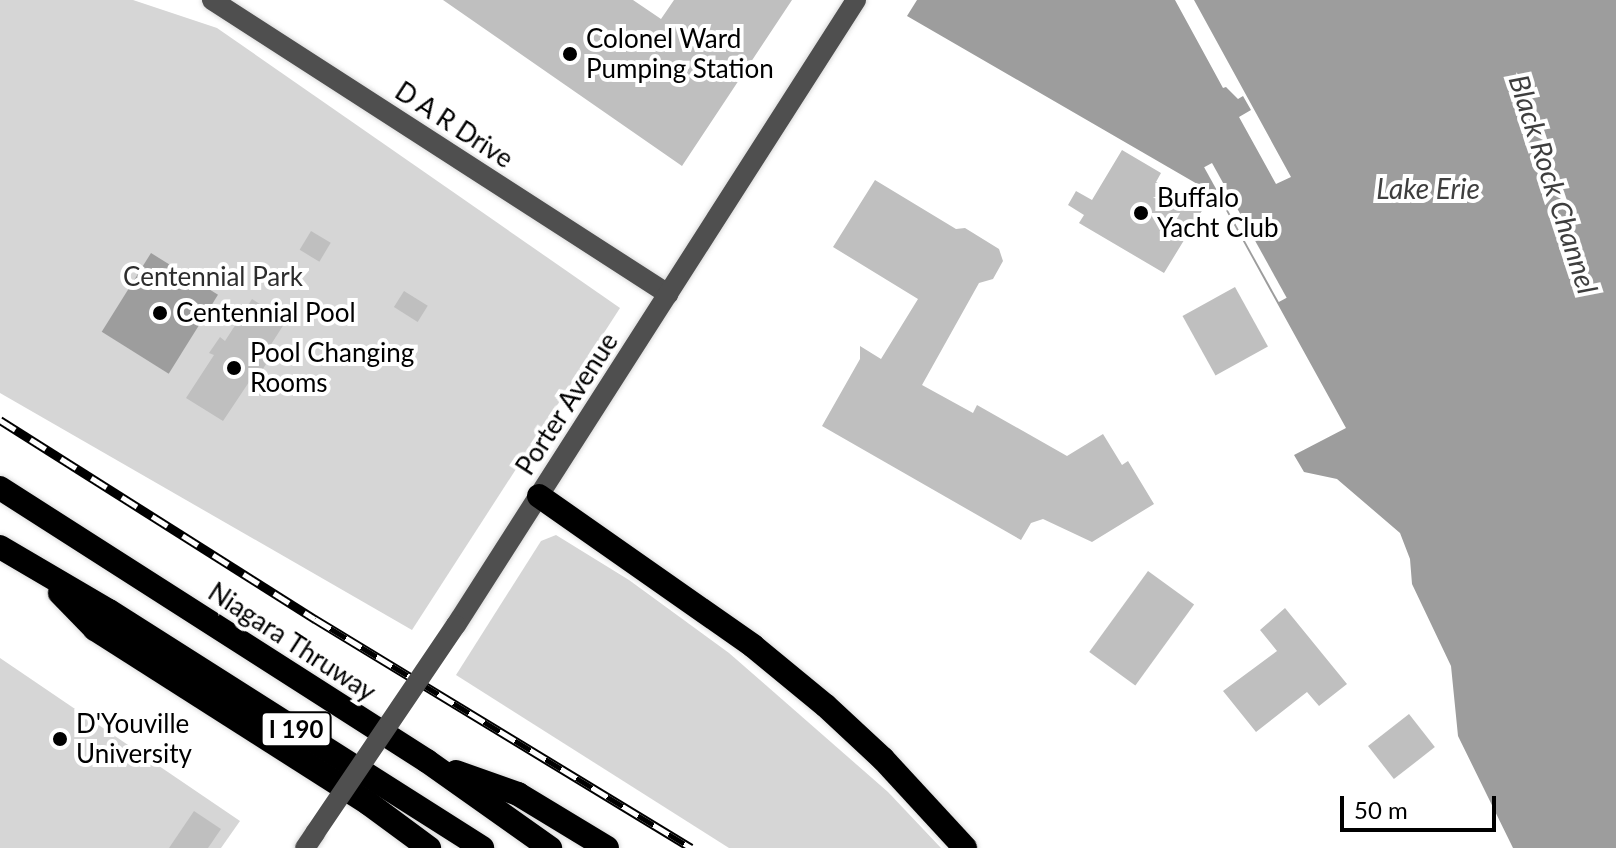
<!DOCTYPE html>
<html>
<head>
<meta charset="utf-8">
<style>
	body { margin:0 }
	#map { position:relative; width:1616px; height:848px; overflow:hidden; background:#fff; font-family:Lato,sans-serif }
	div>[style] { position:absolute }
	.green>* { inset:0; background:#d6d6d6 }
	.water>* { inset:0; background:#9d9d9d; transform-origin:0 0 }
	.pier>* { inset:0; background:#fff; transform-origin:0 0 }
	.building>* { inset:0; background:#bfbfbf; transform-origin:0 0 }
	.roads { filter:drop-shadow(0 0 2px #dbdbdb) drop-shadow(0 0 2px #dbdbdb) }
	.minor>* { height:20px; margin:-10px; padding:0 10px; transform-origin:10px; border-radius:10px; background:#4f4f4f }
	.highway>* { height:24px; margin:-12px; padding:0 12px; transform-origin:12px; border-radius:12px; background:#000 }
	.rail>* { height:9px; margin-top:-4.5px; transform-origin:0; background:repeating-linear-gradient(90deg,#fff 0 18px,#000 0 36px); box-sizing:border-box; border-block:2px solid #000 }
	.minor-bridge>* { height:20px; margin:-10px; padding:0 10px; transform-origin:10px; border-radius:10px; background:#4f4f4f }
	.dots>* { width:22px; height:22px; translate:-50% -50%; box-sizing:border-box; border:4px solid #fff; border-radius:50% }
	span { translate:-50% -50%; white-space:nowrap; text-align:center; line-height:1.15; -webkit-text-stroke:8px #fff; paint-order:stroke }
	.shield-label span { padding:2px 6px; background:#fff; border:2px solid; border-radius:6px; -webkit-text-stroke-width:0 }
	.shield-label { font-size:24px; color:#000; font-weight:700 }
	.poi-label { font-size:26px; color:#000 }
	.left { translate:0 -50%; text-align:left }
	.street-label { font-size:26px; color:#000 }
	.park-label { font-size:26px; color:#2d2d2d }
	.water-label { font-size:28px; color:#3e3e3e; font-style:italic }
	.scale { position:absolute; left:1340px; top:796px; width:156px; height:36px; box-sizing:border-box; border:4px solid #000; border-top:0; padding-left:10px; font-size:24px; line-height:28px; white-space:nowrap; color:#000; -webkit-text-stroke:6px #fff; paint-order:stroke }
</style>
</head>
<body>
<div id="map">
	<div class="green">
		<div style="clip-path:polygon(0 0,133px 0,217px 28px,620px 308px,412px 630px,0 393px)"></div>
		<div style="clip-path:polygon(556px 535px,629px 580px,729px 653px,888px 792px,941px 848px,729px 848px,456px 675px,541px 541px)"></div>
		<div style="clip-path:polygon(0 658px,240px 821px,221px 848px,0 848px)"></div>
	</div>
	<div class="water">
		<div style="clip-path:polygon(917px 0,1616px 0,1616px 848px,1513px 848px,1458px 736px,1451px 666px,1412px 584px,1410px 559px,1400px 533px,1337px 479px,1304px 472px,1294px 455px,1346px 428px,1218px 196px,907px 16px)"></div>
		<div style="left:151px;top:253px;width:79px;height:93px;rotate:32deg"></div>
	</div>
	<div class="pier">
		<div style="clip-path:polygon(1175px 0,1194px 0,1291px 177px,1276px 184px,1239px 117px,1251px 110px,1243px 96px,1238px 99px,1226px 87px,1223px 88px)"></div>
		<div style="left:1212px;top:163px;width:154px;height:9px;rotate:61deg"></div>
	</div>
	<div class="building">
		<div style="clip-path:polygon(443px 0,633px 0,661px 19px,674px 0,792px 0,682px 166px)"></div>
		<div style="clip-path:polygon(1122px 150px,1161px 173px,1156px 182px,1203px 209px,1164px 273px,1079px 223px,1084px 215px,1068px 205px,1076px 191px,1092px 200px)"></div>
		<div style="clip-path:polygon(875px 180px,956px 229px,965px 228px,999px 249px,1003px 261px,993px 279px,979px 283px,922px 385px,973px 413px,977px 405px,1067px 456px,1103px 434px,1122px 465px,1128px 461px,1154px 504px,1092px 542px,1043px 519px,1031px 523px,1021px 540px,822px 426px,860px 359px,860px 346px,881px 359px,918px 299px,833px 247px)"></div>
		<div style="left:311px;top:231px;width:23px;height:22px;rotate:31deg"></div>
		<div style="left:1235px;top:287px;width:68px;height:60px;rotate:61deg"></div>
		<div style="left:404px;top:291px;width:28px;height:19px;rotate:32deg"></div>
		<div style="clip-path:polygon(252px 299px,286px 321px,263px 357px,268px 361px,253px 384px,249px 382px,223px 421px,186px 398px,214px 355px,209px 353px,220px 337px,225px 341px)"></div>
		<div style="left:1148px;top:571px;width:57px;height:100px;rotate:36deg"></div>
		<div style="clip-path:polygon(1285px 608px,1347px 684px,1319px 706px,1307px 692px,1256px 732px,1223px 691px,1277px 651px,1260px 630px)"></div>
		<div style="left:1409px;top:714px;width:42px;height:52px;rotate:52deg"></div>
		<div style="clip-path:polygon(194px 811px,221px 829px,208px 848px,169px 848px)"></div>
	</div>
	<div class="roads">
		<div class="minor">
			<div style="left:212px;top:0;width:543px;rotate:32.81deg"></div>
			<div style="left:456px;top:625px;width:742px;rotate:-57.38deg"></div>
			<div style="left:305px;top:848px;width:18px;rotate:-56deg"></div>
		</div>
		<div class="highway">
			<div style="left:0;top:488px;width:507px;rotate:32.59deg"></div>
			<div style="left:427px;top:761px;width:151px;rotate:35.3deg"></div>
			<div style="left:539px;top:496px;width:261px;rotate:35deg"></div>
			<div style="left:753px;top:646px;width:94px;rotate:39.4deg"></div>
			<div style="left:826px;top:706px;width:78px;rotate:42.9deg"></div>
			<div style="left:883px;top:759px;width:121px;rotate:47.3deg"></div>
			<div style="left:0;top:547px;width:126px;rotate:30.4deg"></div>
			<div style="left:109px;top:611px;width:442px;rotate:32.4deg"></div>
			<div style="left:60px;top:593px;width:50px;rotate:45.8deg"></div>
			<div style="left:95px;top:629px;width:324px;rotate:32.5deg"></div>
			<div style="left:368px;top:803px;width:76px;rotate:36.4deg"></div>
			<div style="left:456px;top:772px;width:66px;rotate:19.5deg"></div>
			<div style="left:518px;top:794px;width:104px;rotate:31.2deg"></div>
		</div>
	</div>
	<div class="rail">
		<div style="left:0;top:420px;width:373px;rotate:32.3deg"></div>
		<div style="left:315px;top:619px;width:440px;rotate:31.3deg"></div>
	</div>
	<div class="minor-bridge">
		<div style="left:315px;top:833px;width:251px;rotate:-55.9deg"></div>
	</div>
	<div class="dots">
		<div style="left:570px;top:54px;background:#000"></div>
		<div style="left:1141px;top:213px;background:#000"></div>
		<div style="left:160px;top:313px;background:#000"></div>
		<div style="left:234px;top:368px;background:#000"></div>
		<div style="left:60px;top:739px;background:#000"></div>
	</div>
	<div class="shield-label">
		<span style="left:296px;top:729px">I 190</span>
	</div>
	<div class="poi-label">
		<span class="left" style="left:586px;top:54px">Colonel Ward<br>Pumping Station</span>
		<span class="left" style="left:1157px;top:213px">Buffalo<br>Yacht Club</span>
		<span class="left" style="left:176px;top:313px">Centennial Pool</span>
		<span class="left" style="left:250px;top:368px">Pool Changing<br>Rooms</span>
		<span class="left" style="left:76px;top:739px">D'Youville<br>University</span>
	</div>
	<div class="street-label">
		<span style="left:454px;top:125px;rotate:33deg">D A R Drive</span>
		<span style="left:567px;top:404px;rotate:-57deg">Porter Avenue</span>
		<span style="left:292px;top:642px;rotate:33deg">Niagara Thruway</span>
	</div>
	<div class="park-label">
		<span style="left:213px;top:277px">Centennial Park</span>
	</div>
	<div class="water-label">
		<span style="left:1554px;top:184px;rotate:72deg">Black Rock Channel</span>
		<span style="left:1428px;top:188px">Lake Erie</span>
	</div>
	<div class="scale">50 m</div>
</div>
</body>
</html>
